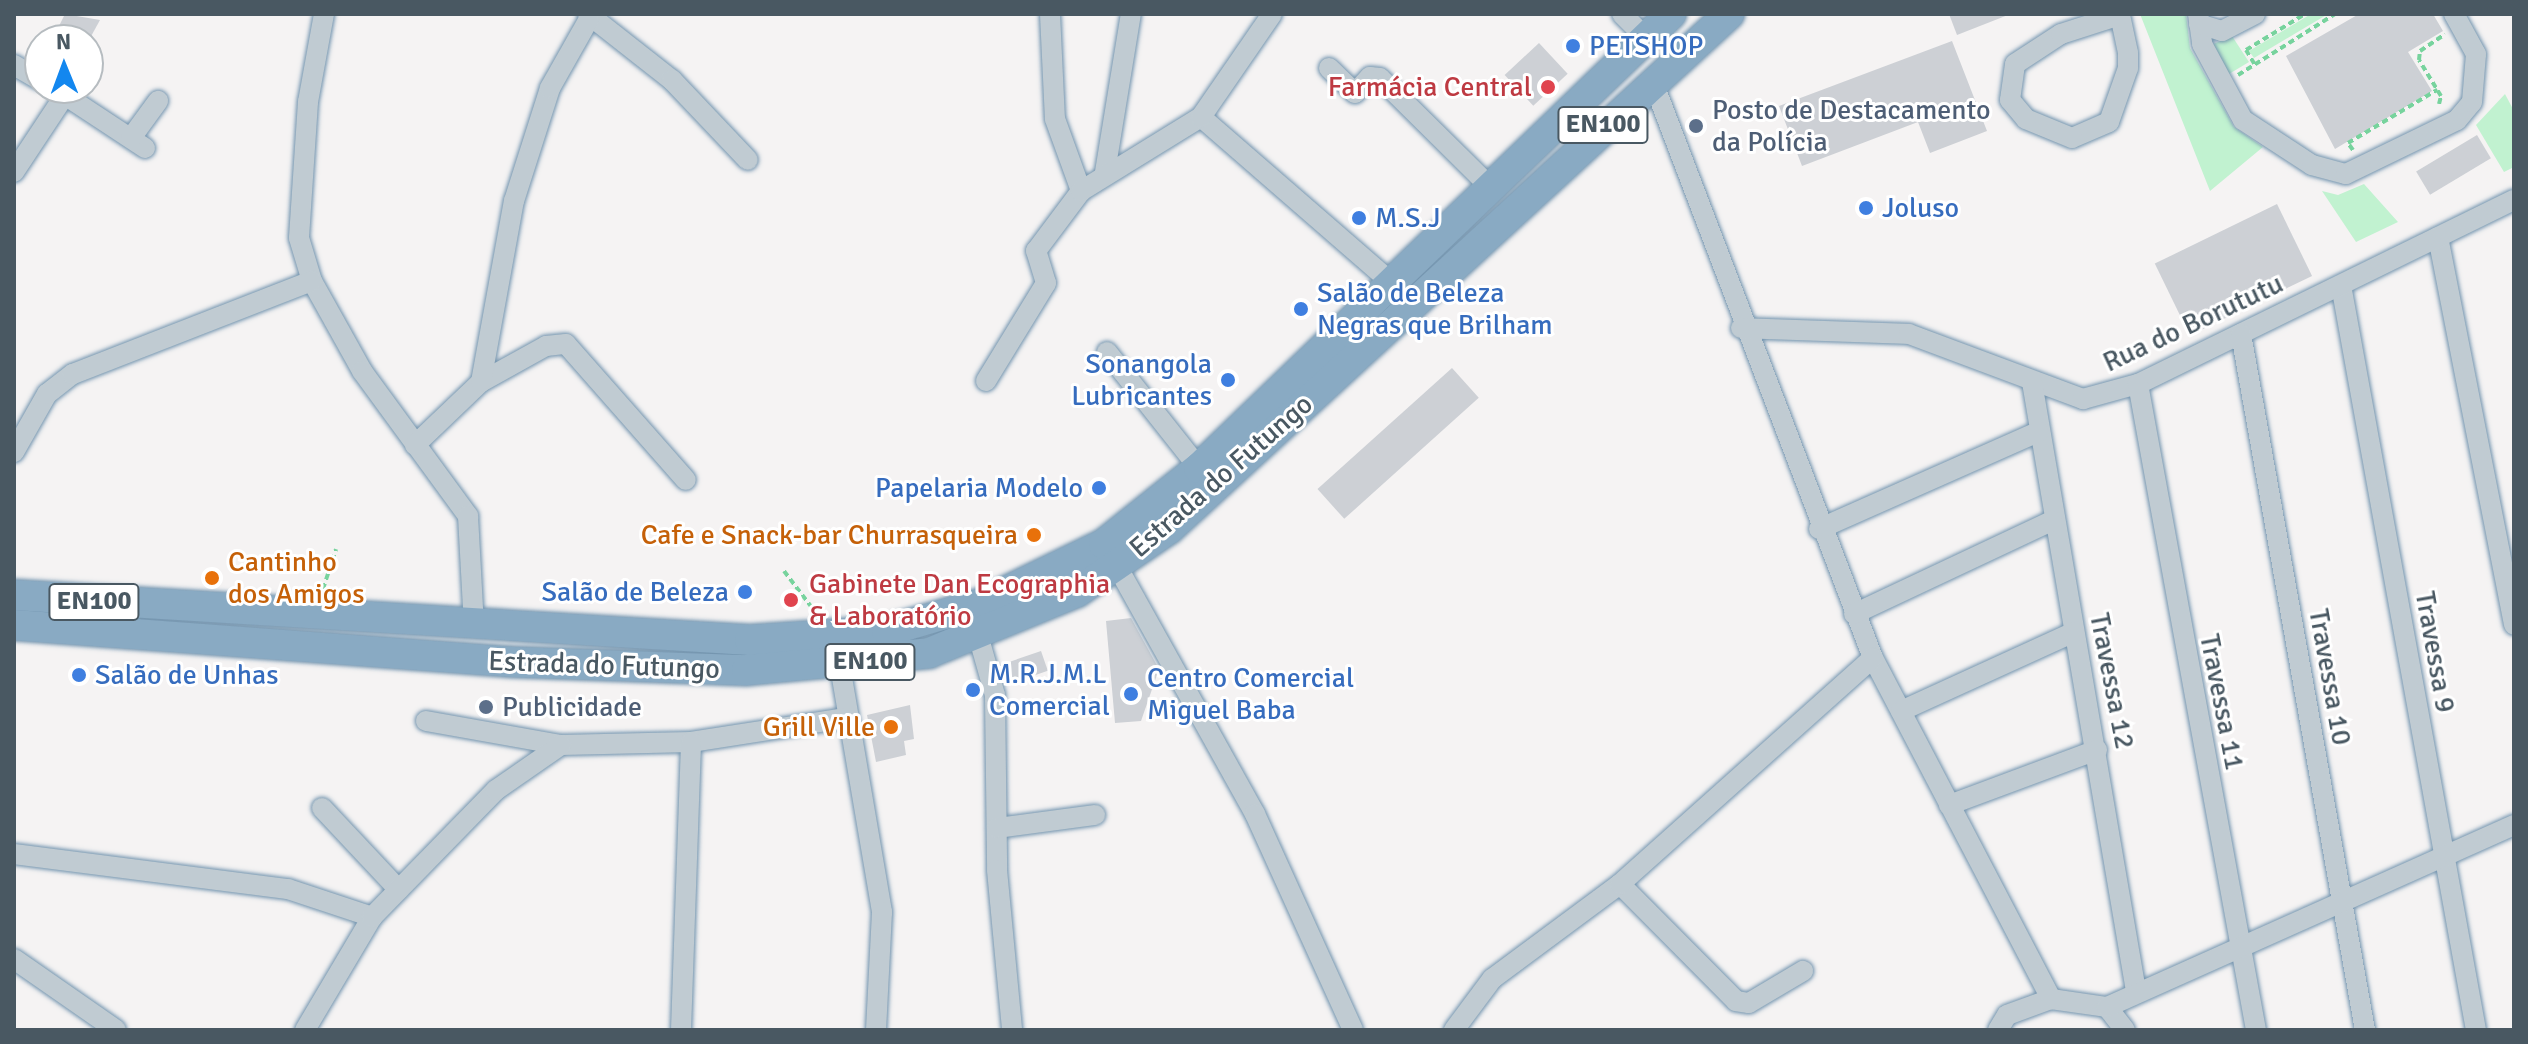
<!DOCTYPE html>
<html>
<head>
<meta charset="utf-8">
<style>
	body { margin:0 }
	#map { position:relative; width:2528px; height:1044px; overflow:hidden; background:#f5f3f3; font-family:Signika,sans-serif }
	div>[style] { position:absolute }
	.green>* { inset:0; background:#c1f2d0 }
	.building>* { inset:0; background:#cdd0d5; transform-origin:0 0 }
	.path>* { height:4px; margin-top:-2px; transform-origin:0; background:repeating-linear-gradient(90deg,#77d39d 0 6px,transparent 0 10px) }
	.roads { filter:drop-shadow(0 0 2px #7495af) drop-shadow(0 0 2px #7495af) }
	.minor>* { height:20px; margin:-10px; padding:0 10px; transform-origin:10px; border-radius:10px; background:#c0cbd2 }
	.highway>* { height:30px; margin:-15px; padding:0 15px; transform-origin:15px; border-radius:15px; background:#89aac3 }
	.dots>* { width:22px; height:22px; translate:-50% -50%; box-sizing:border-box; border:4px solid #fff; border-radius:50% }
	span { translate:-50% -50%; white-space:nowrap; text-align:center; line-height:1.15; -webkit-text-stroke:6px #fff; paint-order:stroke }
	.shield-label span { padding:2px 6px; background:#fff; border:2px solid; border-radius:6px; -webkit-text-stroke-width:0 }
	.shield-label { font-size:26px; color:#495862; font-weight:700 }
	.shop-label { font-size:28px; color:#366cbe }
	.left { translate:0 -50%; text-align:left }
	.right { translate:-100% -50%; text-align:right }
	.health-label { font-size:28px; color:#be3a42 }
	.service-label { font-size:28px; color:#4e5e75 }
	.street-label { font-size:28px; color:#495862 }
	.food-label { font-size:28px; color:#c56008 }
	.frame { position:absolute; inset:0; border:16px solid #495862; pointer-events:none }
	.north { position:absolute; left:24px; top:24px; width:80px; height:80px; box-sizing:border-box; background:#fff; border:2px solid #b6bcc0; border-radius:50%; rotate:359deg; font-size:22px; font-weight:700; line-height:32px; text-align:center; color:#495862 }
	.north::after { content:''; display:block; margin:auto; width:28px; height:36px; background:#1387ef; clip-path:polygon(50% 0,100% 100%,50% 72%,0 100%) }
</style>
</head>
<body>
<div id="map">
	<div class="green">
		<div style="clip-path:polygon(2140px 14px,2186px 14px,2190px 48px,2234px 127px,2263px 147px,2210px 191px)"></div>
		<div style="clip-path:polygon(2311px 14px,2328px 14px,2254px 58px,2249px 51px)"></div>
		<div style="clip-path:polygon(2232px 36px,2249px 62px,2224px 77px,2211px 45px)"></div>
		<div style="clip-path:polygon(2505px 94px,2514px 111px,2514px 167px,2504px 172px,2476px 125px)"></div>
		<div style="clip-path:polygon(2364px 184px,2398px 222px,2356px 242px,2322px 191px,2338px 195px)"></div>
	</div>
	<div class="building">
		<div style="clip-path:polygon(65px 14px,100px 20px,89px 40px,52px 40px)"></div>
		<div style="clip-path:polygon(1949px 14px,2008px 14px,2008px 15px,1957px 35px)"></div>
		<div style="clip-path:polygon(2359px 14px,2433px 14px,2443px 31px,2408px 52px,2432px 91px,2335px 149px,2286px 56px)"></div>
		<div style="clip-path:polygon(1952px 41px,1987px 131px,1930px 153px,1918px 122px,1802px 166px,1779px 106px)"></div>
		<div style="left:1539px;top:43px;width:42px;height:47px;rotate:47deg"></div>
		<div style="left:2477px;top:135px;width:27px;height:71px;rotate:59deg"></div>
		<div style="left:2277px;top:204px;width:80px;height:136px;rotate:64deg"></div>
		<div style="left:1452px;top:368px;width:40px;height:181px;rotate:48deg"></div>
		<div style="clip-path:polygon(1131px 618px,1159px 669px,1141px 721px,1115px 723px,1106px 621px)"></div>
		<div style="left:1041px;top:651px;width:21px;height:44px;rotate:71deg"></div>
		<div style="clip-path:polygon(910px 705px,914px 739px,904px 741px,906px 755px,876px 762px,867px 715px)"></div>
	</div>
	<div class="path">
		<div style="left:2246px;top:50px;width:69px;rotate:-31.4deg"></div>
		<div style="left:2246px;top:50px;width:17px;rotate:59deg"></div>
		<div style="left:2238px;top:75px;width:115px;rotate:-32.2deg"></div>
		<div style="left:2439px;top:104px;width:8px;rotate:-76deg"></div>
		<div style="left:2441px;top:96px;width:42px;rotate:-121.4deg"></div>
		<div style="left:2419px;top:60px;width:9px;rotate:-84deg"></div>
		<div style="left:2420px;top:51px;width:30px;rotate:-34deg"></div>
		<div style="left:2353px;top:150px;width:9px;rotate:-126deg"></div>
		<div style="left:2348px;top:143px;width:104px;rotate:-30.8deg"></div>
		<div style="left:784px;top:571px;width:53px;rotate:52.7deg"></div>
		<div style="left:323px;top:589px;width:42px;rotate:-72deg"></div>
	</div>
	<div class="roads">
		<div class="minor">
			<div style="left:324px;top:14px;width:89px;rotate:100.3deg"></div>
			<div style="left:308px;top:102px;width:136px;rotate:93.8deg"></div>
			<div style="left:299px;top:238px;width:45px;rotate:73.2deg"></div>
			<div style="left:312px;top:281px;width:103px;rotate:60.9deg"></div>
			<div style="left:362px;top:371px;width:180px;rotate:53.8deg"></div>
			<div style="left:468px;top:516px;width:110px;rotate:86.9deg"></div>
			<div style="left:588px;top:14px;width:107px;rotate:38.2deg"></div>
			<div style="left:672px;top:80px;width:110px;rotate:46.5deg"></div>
			<div style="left:1050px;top:14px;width:105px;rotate:87.3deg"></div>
			<div style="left:1055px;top:119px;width:77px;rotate:70.1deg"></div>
			<div style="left:1622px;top:14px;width:35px;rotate:45deg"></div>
			<div style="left:2120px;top:14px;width:1px;rotate:90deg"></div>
			<div style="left:2120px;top:15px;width:39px;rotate:78deg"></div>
			<div style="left:2128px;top:53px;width:15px;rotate:90deg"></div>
			<div style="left:2128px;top:68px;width:57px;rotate:109.4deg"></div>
			<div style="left:2109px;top:122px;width:40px;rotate:156.6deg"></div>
			<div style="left:2072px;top:138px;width:50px;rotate:-157.6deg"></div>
			<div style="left:2026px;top:119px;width:25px;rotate:-130deg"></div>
			<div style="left:2010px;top:100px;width:36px;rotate:-82deg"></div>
			<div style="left:2015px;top:64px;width:55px;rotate:-33.1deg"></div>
			<div style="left:2061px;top:34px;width:62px;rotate:-17.9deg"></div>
			<div style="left:2198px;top:14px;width:30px;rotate:82deg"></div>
			<div style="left:2202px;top:44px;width:86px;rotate:61.7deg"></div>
			<div style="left:2243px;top:120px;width:82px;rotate:33.1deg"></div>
			<div style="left:2312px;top:165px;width:35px;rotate:15deg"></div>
			<div style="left:2346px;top:174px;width:123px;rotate:-25.9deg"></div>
			<div style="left:2457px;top:120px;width:23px;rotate:-50deg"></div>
			<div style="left:2472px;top:102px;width:48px;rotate:-85.2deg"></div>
			<div style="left:2476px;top:54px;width:46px;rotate:-118.8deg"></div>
			<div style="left:2199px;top:24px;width:24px;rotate:17deg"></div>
			<div style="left:2222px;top:31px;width:37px;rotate:-27deg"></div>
			<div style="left:14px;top:65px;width:30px;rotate:30deg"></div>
			<div style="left:1329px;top:68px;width:36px;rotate:44deg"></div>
			<div style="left:1355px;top:93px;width:22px;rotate:-47deg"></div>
			<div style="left:1370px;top:77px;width:10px;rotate:6deg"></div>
			<div style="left:1380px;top:78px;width:156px;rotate:44.7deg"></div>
			<div style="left:1653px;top:82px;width:617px;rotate:69.1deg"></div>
			<div style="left:1873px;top:658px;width:385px;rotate:62.4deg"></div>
			<div style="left:2051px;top:999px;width:57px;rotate:8.1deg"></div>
			<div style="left:2107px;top:1007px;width:29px;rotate:52deg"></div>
			<div style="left:54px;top:88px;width:109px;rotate:33.4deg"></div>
			<div style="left:1201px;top:117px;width:254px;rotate:41deg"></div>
			<div style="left:131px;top:138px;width:46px;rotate:-53.9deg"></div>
			<div style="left:14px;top:172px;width:92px;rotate:-56.5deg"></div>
			<div style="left:1105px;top:172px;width:160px;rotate:-80.7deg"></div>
			<div style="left:2438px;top:237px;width:395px;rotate:78.9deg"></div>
			<div style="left:2341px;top:285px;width:757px;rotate:79.73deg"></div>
			<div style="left:1741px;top:328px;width:168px;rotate:2deg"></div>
			<div style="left:1909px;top:334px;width:186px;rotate:20.5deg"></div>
			<div style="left:2083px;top:399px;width:57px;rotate:-15.3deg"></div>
			<div style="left:2138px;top:384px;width:419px;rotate:-26.1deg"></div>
			<div style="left:2241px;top:334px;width:707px;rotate:79.9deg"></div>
			<div style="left:1107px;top:352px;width:148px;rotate:51.6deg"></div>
			<div style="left:986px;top:381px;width:115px;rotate:-58.5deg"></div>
			<div style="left:1046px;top:283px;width:34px;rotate:-107deg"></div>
			<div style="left:1036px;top:251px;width:75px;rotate:-53.1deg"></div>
			<div style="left:1081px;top:191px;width:141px;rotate:-31.7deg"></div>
			<div style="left:1201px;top:117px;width:125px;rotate:-55.4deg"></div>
			<div style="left:481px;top:382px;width:74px;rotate:-29deg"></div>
			<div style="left:546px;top:346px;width:20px;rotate:-6deg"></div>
			<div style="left:566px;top:344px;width:181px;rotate:48.6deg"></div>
			<div style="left:2032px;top:382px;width:618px;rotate:80.31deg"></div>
			<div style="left:2138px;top:384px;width:657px;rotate:79.65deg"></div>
			<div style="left:415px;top:445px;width:91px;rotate:-43.7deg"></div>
			<div style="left:481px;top:382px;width:184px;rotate:-79.7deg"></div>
			<div style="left:514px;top:201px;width:119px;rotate:-72.3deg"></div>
			<div style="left:550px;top:88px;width:79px;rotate:-60.5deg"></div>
			<div style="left:14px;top:452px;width:67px;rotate:-60.4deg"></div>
			<div style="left:47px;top:394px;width:33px;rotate:-38deg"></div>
			<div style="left:73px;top:374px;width:256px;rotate:-21.3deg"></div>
			<div style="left:1819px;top:529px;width:240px;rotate:-23.9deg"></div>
			<div style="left:1117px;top:566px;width:284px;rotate:60.9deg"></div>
			<div style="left:1255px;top:814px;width:237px;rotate:65.6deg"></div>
			<div style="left:1854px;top:614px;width:219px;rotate:-25.2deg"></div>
			<div style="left:978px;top:635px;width:62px;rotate:74.2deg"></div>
			<div style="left:995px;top:695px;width:175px;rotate:89.3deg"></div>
			<div style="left:997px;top:870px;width:161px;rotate:84.6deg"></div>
			<div style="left:840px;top:666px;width:250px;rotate:80.3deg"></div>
			<div style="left:882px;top:912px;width:118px;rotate:92.9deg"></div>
			<div style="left:1901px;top:711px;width:190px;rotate:-24.5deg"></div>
			<div style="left:426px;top:721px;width:137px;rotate:10.1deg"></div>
			<div style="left:561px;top:745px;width:130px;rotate:-1.3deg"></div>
			<div style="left:691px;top:742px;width:157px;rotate:-8.8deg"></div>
			<div style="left:1949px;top:805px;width:158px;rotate:-20.4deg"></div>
			<div style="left:322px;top:808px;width:112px;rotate:46.8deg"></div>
			<div style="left:997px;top:828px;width:99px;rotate:-7.6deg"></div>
			<div style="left:14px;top:854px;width:276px;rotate:7.3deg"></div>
			<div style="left:288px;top:889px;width:89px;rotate:18.4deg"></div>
			<div style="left:1620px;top:884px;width:165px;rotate:45.2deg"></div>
			<div style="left:1736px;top:1001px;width:13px;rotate:9deg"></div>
			<div style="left:1749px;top:1003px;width:63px;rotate:-30.7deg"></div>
			<div style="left:14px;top:959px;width:124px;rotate:34.8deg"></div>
			<div style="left:2107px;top:1007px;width:446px;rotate:-24.1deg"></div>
			<div style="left:305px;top:1030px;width:131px;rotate:-59.3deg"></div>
			<div style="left:372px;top:917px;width:177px;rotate:-45.7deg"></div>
			<div style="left:496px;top:790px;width:79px;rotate:-34.7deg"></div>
			<div style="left:681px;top:1030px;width:288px;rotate:-88deg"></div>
			<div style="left:1454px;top:1030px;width:64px;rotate:-53.3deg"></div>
			<div style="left:1492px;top:979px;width:159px;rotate:-36.6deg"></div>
			<div style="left:1620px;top:884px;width:339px;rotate:-41.8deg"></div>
			<div style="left:1998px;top:1030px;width:17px;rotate:-59deg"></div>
			<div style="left:2007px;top:1015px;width:47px;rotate:-20deg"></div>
		</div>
		<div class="highway">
			<div style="left:14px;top:595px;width:737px;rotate:3.5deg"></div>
			<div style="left:750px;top:640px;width:137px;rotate:-3.8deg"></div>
			<div style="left:887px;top:631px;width:99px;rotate:-16.4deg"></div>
			<div style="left:982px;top:603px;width:136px;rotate:-25.8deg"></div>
			<div style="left:1104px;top:544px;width:122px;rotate:-38.7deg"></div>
			<div style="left:1199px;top:468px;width:655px;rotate:-43.89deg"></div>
			<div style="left:14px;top:625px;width:500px;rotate:4.24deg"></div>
			<div style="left:513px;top:662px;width:234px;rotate:2deg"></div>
			<div style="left:747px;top:670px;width:183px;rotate:-5.3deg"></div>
			<div style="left:929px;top:653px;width:160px;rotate:-22.4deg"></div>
			<div style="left:1077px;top:592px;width:112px;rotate:-34.4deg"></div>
			<div style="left:1169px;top:529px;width:761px;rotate:-42.6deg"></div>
		</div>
	</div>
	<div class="dots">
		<div style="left:1573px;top:46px;background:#3f7fe0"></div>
		<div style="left:1548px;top:87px;background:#e0444e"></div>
		<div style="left:1696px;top:126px;background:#5c6f8a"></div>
		<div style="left:1866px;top:208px;background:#3f7fe0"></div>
		<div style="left:1359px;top:218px;background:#3f7fe0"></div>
		<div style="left:1301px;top:309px;background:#3f7fe0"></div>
		<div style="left:1228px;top:380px;background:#3f7fe0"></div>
		<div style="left:1099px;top:488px;background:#3f7fe0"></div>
		<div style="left:1034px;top:535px;background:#e8710a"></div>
		<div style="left:212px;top:578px;background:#e8710a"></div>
		<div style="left:745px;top:592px;background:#3f7fe0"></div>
		<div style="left:791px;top:600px;background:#e0444e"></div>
		<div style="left:79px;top:675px;background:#3f7fe0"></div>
		<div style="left:973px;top:690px;background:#3f7fe0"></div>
		<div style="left:1131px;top:694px;background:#3f7fe0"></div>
		<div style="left:486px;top:707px;background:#5c6f8a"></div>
		<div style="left:891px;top:727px;background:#e8710a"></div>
	</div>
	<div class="shield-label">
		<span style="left:1603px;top:125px">EN100</span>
		<span style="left:94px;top:602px">EN100</span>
		<span style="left:870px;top:662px">EN100</span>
	</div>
	<div class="shop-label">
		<span class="left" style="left:1589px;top:46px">PETSHOP</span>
		<span class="left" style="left:1882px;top:208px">Joluso</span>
		<span class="left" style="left:1375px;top:218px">M.S.J</span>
		<span class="left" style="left:1317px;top:309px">Salão de Beleza<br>Negras que Brilham</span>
		<span class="right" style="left:1212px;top:380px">Sonangola<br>Lubricantes</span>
		<span class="right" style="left:1083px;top:488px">Papelaria Modelo</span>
		<span class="right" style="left:729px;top:592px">Salão de Beleza</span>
		<span class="left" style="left:989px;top:690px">M.R.J.M.L<br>Comercial</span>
		<span class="left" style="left:95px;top:675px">Salão de Unhas</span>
		<span class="left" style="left:1147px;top:694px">Centro Comercial<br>Miguel Baba</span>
	</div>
	<div class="health-label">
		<span class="right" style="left:1532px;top:87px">Farmácia Central</span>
		<span class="left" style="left:809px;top:600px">Gabinete Dan Ecographia<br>&amp; Laboratório</span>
	</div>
	<div class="service-label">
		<span class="left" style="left:1712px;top:126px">Posto de Destacamento<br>da Polícia</span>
		<span class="left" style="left:502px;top:707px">Publicidade</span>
	</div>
	<div class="street-label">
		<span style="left:2193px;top:323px;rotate:-25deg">Rua do Borututu</span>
		<span style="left:1221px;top:476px;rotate:-41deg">Estrada do Futungo</span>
		<span style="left:2435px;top:652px;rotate:80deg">Travessa 9</span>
		<span style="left:604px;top:665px;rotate:2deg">Estrada do Futungo</span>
		<span style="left:2330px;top:677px;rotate:80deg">Travessa 10</span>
		<span style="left:2112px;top:681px;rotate:79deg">Travessa 12</span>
		<span style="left:2222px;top:702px;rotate:79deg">Travessa 11</span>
	</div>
	<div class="food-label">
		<span class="right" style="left:1018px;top:535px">Cafe e Snack-bar Churrasqueira</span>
		<span class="left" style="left:228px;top:578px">Cantinho<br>dos Amigos</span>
		<span class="right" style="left:875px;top:727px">Grill Ville</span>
	</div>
	<div class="frame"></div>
	<div class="north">N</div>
</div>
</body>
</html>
